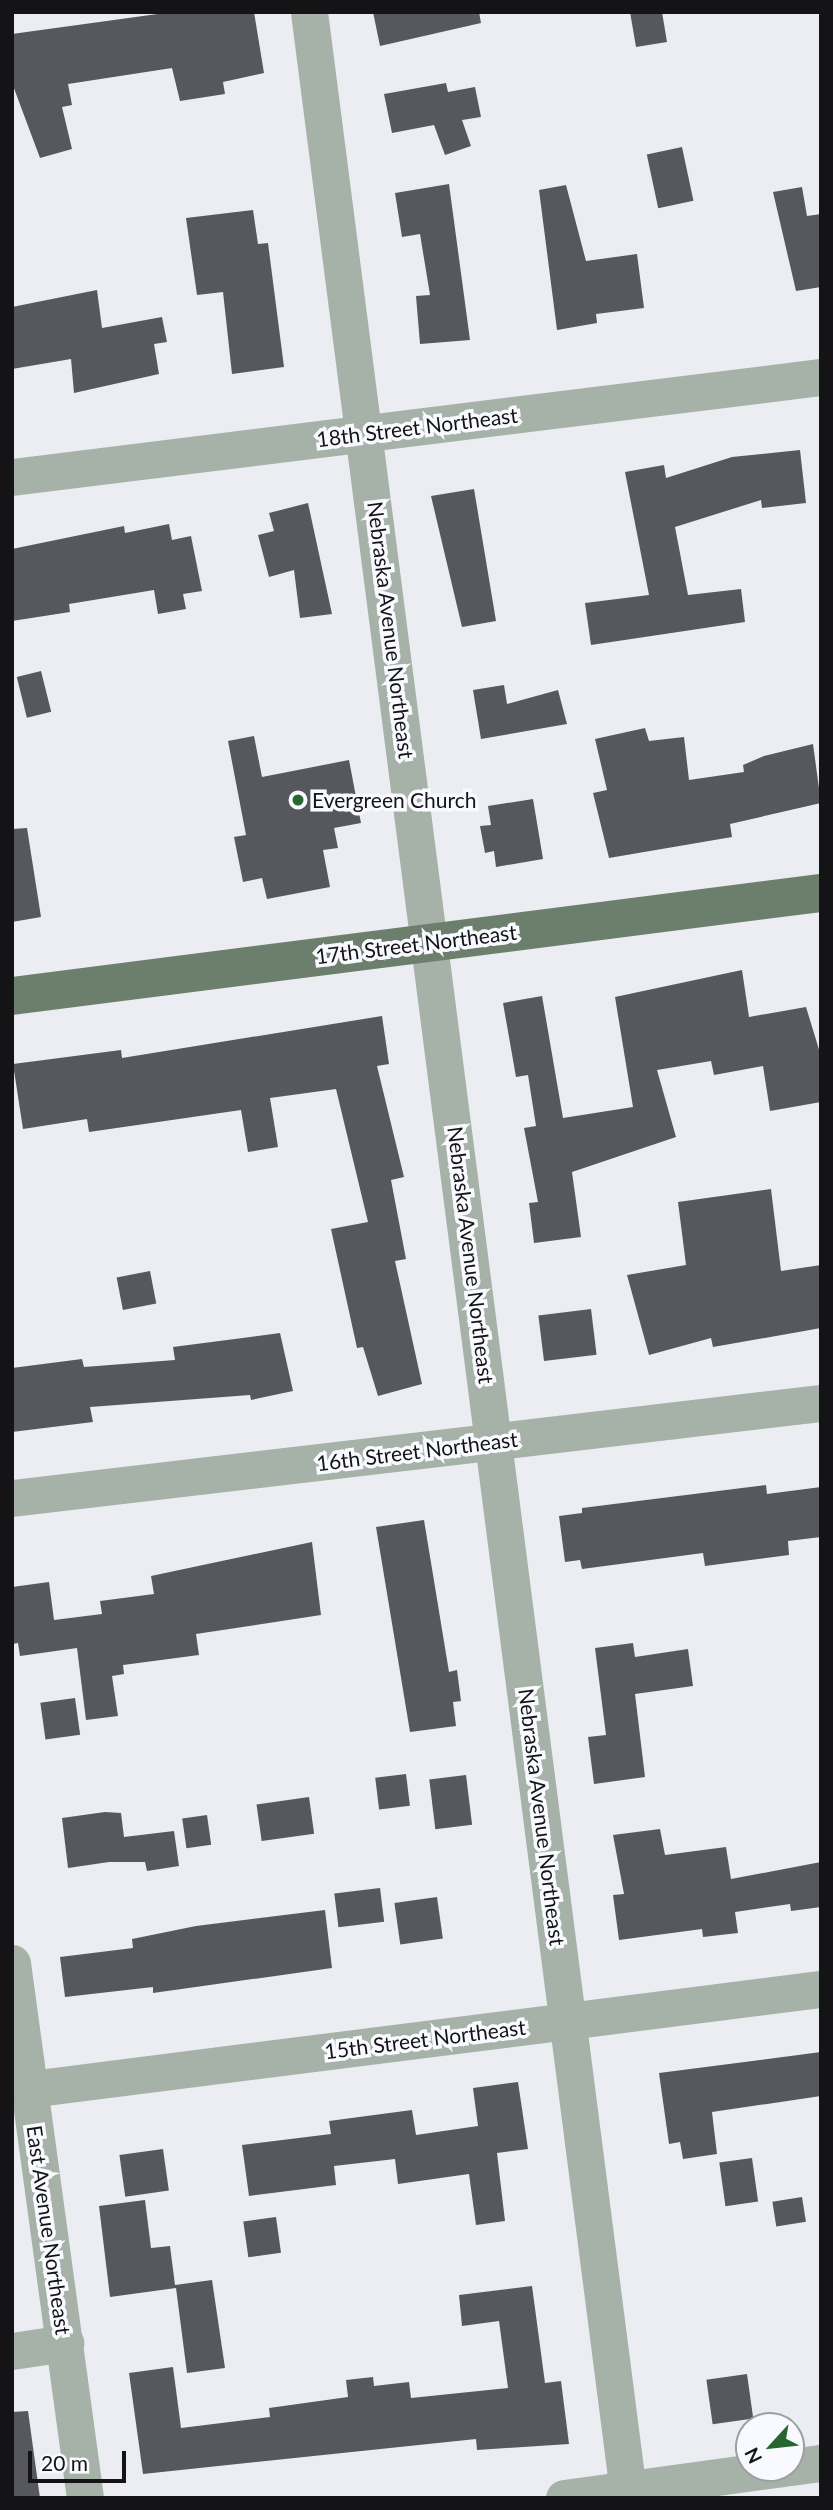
<!DOCTYPE html>
<html>
<head>
<meta charset="utf-8">
<style>
	body { margin:0 }
	#map { position:relative; width:833px; height:2510px; overflow:hidden; background:#ebedf2; font-family:Lato,sans-serif }
	div>[style] { position:absolute }
	.building>* { inset:0; background:#57585d; transform-origin:0 0 }
	.minor>* { height:37px; margin:-18.5px; padding:0 18.5px; transform-origin:18.5px; border-radius:18.5px; background:#a6b1a7 }
	.major>* { height:38px; margin:-19px; padding:0 19px; transform-origin:19px; border-radius:19px; background:#6c7f6c }
	.dots>* { width:19px; height:19px; translate:-50% -50%; box-sizing:border-box; border:4px solid #f9faff; border-radius:50% }
	span { translate:-50% -50%; white-space:nowrap; text-align:center; line-height:1.15; -webkit-text-stroke:7px #f9faff; paint-order:stroke }
	.street-label { font-size:21px; color:#141416 }
	.poi-label { font-size:21px; color:#141416 }
	.left { translate:0 -50%; text-align:left }
	.frame { position:absolute; inset:0; border:14px solid #141416; pointer-events:none }
	.north { position:absolute; left:735px; top:2412px; width:70px; height:70px; box-sizing:border-box; background:#f9faff; border:2px solid #9d9ea2; border-radius:50%; rotate:243deg; font-size:19px; font-weight:700; line-height:28px; text-align:center; color:#141416 }
	.north::after { content:''; display:block; margin:auto; width:24px; height:32px; background:#27662f; clip-path:polygon(50% 0,100% 100%,50% 72%,0 100%) }
	.scale { position:absolute; left:28px; top:2451px; width:98px; height:32px; box-sizing:border-box; border:4px solid #141416; border-top:0; padding-left:9px; font-size:21px; line-height:24px; white-space:nowrap; color:#141416; -webkit-text-stroke:5px #f9faff; paint-order:stroke }
</style>
</head>
<body>
<div id="map">
	<div class="building">
		<div style="clip-path:polygon(172px 12px,254px 12px,264px 73px,223px 82px,225px 94px,180px 101px,172px 68px,68px 84px,72px 105px,62px 107px,72px 149px,40px 158px,12px 83px,12px 34px)"></div>
		<div style="clip-path:polygon(373px 12px,479px 12px,481px 23px,380px 46px)"></div>
		<div style="clip-path:polygon(630px 12px,662px 12px,667px 42px,636px 47px)"></div>
		<div style="clip-path:polygon(446px 83px,448px 92px,475px 87px,481px 117px,462px 120px,471px 146px,445px 155px,434px 125px,392px 133px,384px 94px)"></div>
		<div style="left:682px;top:147px;width:55px;height:36px;rotate:78deg"></div>
		<div style="clip-path:polygon(449px 184px,470px 340px,420px 344px,416px 296px,430px 295px,420px 234px,402px 237px,395px 193px)"></div>
		<div style="clip-path:polygon(566px 185px,586px 261px,637px 254px,644px 308px,596px 314px,597px 323px,557px 330px,539px 190px)"></div>
		<div style="clip-path:polygon(802px 187px,807px 216px,821px 214px,821px 287px,796px 291px,773px 192px)"></div>
		<div style="clip-path:polygon(253px 210px,258px 244px,268px 243px,284px 367px,232px 374px,223px 292px,197px 295px,186px 218px)"></div>
		<div style="clip-path:polygon(97px 290px,102px 328px,162px 317px,167px 342px,154px 344px,159px 374px,74px 393px,71px 359px,12px 369px,12px 307px)"></div>
		<div style="clip-path:polygon(800px 450px,806px 503px,762px 508px,761px 500px,675px 527px,688px 595px,741px 589px,745px 622px,591px 645px,585px 603px,649px 595px,625px 472px,664px 465px,666px 478px,732px 457px)"></div>
		<div style="clip-path:polygon(474px 489px,496px 621px,462px 627px,431px 496px)"></div>
		<div style="clip-path:polygon(308px 503px,332px 614px,300px 618px,294px 570px,269px 577px,258px 535px,274px 531px,269px 513px)"></div>
		<div style="clip-path:polygon(169px 524px,172px 540px,191px 536px,202px 591px,183px 594px,186px 609px,158px 614px,154px 590px,69px 604px,70px 612px,12px 621px,12px 549px,124px 526px,125px 533px)"></div>
		<div style="left:41px;top:671px;width:42px;height:25px;rotate:76deg"></div>
		<div style="clip-path:polygon(504px 685px,507px 704px,558px 690px,567px 724px,481px 739px,473px 690px)"></div>
		<div style="clip-path:polygon(645px 728px,649px 741px,684px 737px,689px 780px,744px 772px,743px 765px,764px 756px,813px 744px,821px 803px,730px 824px,732px 837px,609px 858px,593px 793px,607px 790px,595px 739px)"></div>
		<div style="clip-path:polygon(254px 736px,262px 777px,349px 760px,361px 823px,334px 828px,338px 848px,323px 850px,330px 887px,267px 899px,262px 878px,243px 882px,234px 837px,246px 835px,228px 741px)"></div>
		<div style="clip-path:polygon(533px 799px,543px 859px,496px 867px,494px 851px,485px 853px,480px 826px,491px 825px,488px 806px)"></div>
		<div style="clip-path:polygon(27px 828px,41px 917px,12px 922px,12px 829px)"></div>
		<div style="clip-path:polygon(742px 970px,749px 1017px,806px 1007px,821px 1056px,821px 1102px,770px 1111px,763px 1066px,714px 1075px,711px 1061px,657px 1070px,676px 1137px,572px 1172px,581px 1237px,534px 1243px,529px 1203px,538px 1202px,524px 1128px,536px 1126px,528px 1075px,516px 1077px,503px 1003px,542px 996px,563px 1118px,633px 1107px,615px 997px)"></div>
		<div style="clip-path:polygon(382px 1016px,389px 1064px,377px 1066px,404px 1177px,391px 1180px,406px 1259px,395px 1261px,422px 1384px,378px 1396px,363px 1347px,357px 1348px,331px 1229px,368px 1222px,336px 1089px,270px 1098px,278px 1147px,248px 1152px,241px 1110px,89px 1132px,87px 1119px,23px 1129px,13px 1064px,121px 1050px,122px 1058px)"></div>
		<div style="clip-path:polygon(771px 1189px,781px 1271px,821px 1265px,821px 1328px,713px 1347px,711px 1338px,649px 1355px,627px 1275px,686px 1265px,678px 1202px)"></div>
		<div style="left:150px;top:1271px;width:33px;height:34px;rotate:79deg"></div>
		<div style="left:591px;top:1309px;width:46px;height:53px;rotate:83deg"></div>
		<div style="clip-path:polygon(280px 1333px,293px 1391px,251px 1400px,250px 1395px,90px 1407px,93px 1422px,12px 1432px,12px 1368px,82px 1359px,84px 1367px,175px 1360px,173px 1347px)"></div>
		<div style="clip-path:polygon(766px 1485px,767px 1494px,821px 1487px,821px 1537px,788px 1541px,789px 1555px,705px 1566px,703px 1553px,582px 1569px,580px 1560px,565px 1562px,559px 1516px,582px 1513px,582px 1508px)"></div>
		<div style="clip-path:polygon(424px 1520px,449px 1672px,457px 1670px,461px 1701px,453px 1702px,456px 1726px,410px 1732px,376px 1527px)"></div>
		<div style="clip-path:polygon(312px 1542px,321px 1615px,196px 1634px,199px 1655px,123px 1665px,124px 1674px,112px 1676px,118px 1716px,86px 1720px,77px 1648px,20px 1656px,18px 1643px,12px 1644px,12px 1587px,49px 1582px,54px 1620px,102px 1614px,100px 1601px,154px 1594px,151px 1576px)"></div>
		<div style="clip-path:polygon(633px 1643px,635px 1657px,688px 1649px,693px 1686px,635px 1694px,645px 1777px,594px 1784px,588px 1737px,606px 1735px,595px 1648px)"></div>
		<div style="left:75px;top:1698px;width:37px;height:35px;rotate:82deg"></div>
		<div style="left:406px;top:1774px;width:32px;height:31px;rotate:83deg"></div>
		<div style="left:466px;top:1775px;width:50px;height:37px;rotate:83deg"></div>
		<div style="left:309px;top:1797px;width:37px;height:53px;rotate:82deg"></div>
		<div style="clip-path:polygon(105px 1812px,121px 1813px,124px 1837px,174px 1831px,179px 1866px,147px 1871px,145px 1862px,109px 1862px,68px 1868px,62px 1818px)"></div>
		<div style="left:207px;top:1815px;width:30px;height:25px;rotate:82deg"></div>
		<div style="clip-path:polygon(660px 1829px,665px 1855px,726px 1847px,731px 1879px,821px 1862px,821px 1907px,791px 1911px,790px 1904px,735px 1912px,738px 1933px,703px 1937px,702px 1929px,619px 1940px,613px 1895px,624px 1894px,613px 1835px)"></div>
		<div style="left:380px;top:1888px;width:34px;height:46px;rotate:83deg"></div>
		<div style="left:437px;top:1897px;width:42px;height:43px;rotate:82deg"></div>
		<div style="clip-path:polygon(325px 1910px,332px 1968px,153px 1993px,153px 1987px,65px 1997px,60px 1957px,133px 1948px,132px 1939px,196px 1926px)"></div>
		<div style="clip-path:polygon(821px 2052px,821px 2096px,712px 2112px,717px 2154px,683px 2159px,680px 2142px,669px 2144px,659px 2073px)"></div>
		<div style="clip-path:polygon(518px 2082px,528px 2149px,497px 2153px,505px 2221px,476px 2225px,469px 2174px,398px 2184px,395px 2159px,334px 2166px,336px 2185px,249px 2196px,242px 2145px,331px 2134px,329px 2121px,412px 2110px,416px 2135px,478px 2126px,473px 2088px)"></div>
		<div style="left:163px;top:2149px;width:42px;height:44px;rotate:82deg"></div>
		<div style="left:752px;top:2158px;width:44px;height:33px;rotate:82deg"></div>
		<div style="left:802px;top:2197px;width:25px;height:30px;rotate:81deg"></div>
		<div style="clip-path:polygon(145px 2200px,151px 2248px,170px 2246px,175px 2285px,212px 2280px,225px 2368px,187px 2373px,176px 2288px,110px 2297px,99px 2206px)"></div>
		<div style="left:276px;top:2217px;width:36px;height:33px;rotate:82deg"></div>
		<div style="clip-path:polygon(532px 2286px,545px 2383px,561px 2381px,569px 2444px,477px 2450px,476px 2439px,143px 2474px,129px 2373px,173px 2367px,181px 2428px,270px 2417px,269px 2408px,348px 2397px,346px 2380px,373px 2377px,374px 2386px,409px 2382px,411px 2398px,508px 2388px,499px 2321px,462px 2326px,459px 2295px)"></div>
		<div style="left:747px;top:2374px;width:45px;height:41px;rotate:82deg"></div>
		<div style="clip-path:polygon(28px 2411px,40px 2498px,12px 2498px,12px 2412px)"></div>
	</div>
	<div class="minor">
		<div style="left:309px;top:12px;width:2507px;rotate:82.67deg"></div>
		<div style="left:12px;top:477px;width:815px;rotate:-7.05deg"></div>
		<div style="left:12px;top:1498px;width:815px;rotate:-6.7deg"></div>
		<div style="left:12px;top:1963px;width:540px;rotate:82.23deg"></div>
		<div style="left:30px;top:2089px;width:797px;rotate:-7.21deg"></div>
		<div style="left:12px;top:2351px;width:54px;rotate:-8.6deg"></div>
		<div style="left:791px;top:2467px;width:30px;rotate:-8deg"></div>
		<div style="left:564px;top:2498px;width:222px;rotate:-7.8deg"></div>
	</div>
	<div class="major">
		<div style="left:12px;top:996px;width:816px;rotate:-7.26deg"></div>
	</div>
	<div class="dots">
		<div style="left:298px;top:800px;background:#27662f"></div>
	</div>
	<div class="street-label">
		<span style="left:417px;top:427px;rotate:-7deg">18th Street Northeast</span>
		<span style="left:391px;top:630px;rotate:83deg">Nebraska Avenue Northeast</span>
		<span style="left:416px;top:944px;rotate:-7deg">17th Street Northeast</span>
		<span style="left:471px;top:1255px;rotate:83deg">Nebraska Avenue Northeast</span>
		<span style="left:417px;top:1451px;rotate:-7deg">16th Street Northeast</span>
		<span style="left:542px;top:1817px;rotate:83deg">Nebraska Avenue Northeast</span>
		<span style="left:425px;top:2039px;rotate:-7deg">15th Street Northeast</span>
		<span style="left:49px;top:2230px;rotate:82deg">East Avenue Northeast</span>
	</div>
	<div class="poi-label">
		<span class="left" style="left:312px;top:800px">Evergreen Church</span>
	</div>
	<div class="frame"></div>
	<div class="north">N</div>
	<div class="scale">20 m</div>
</div>
</body>
</html>
